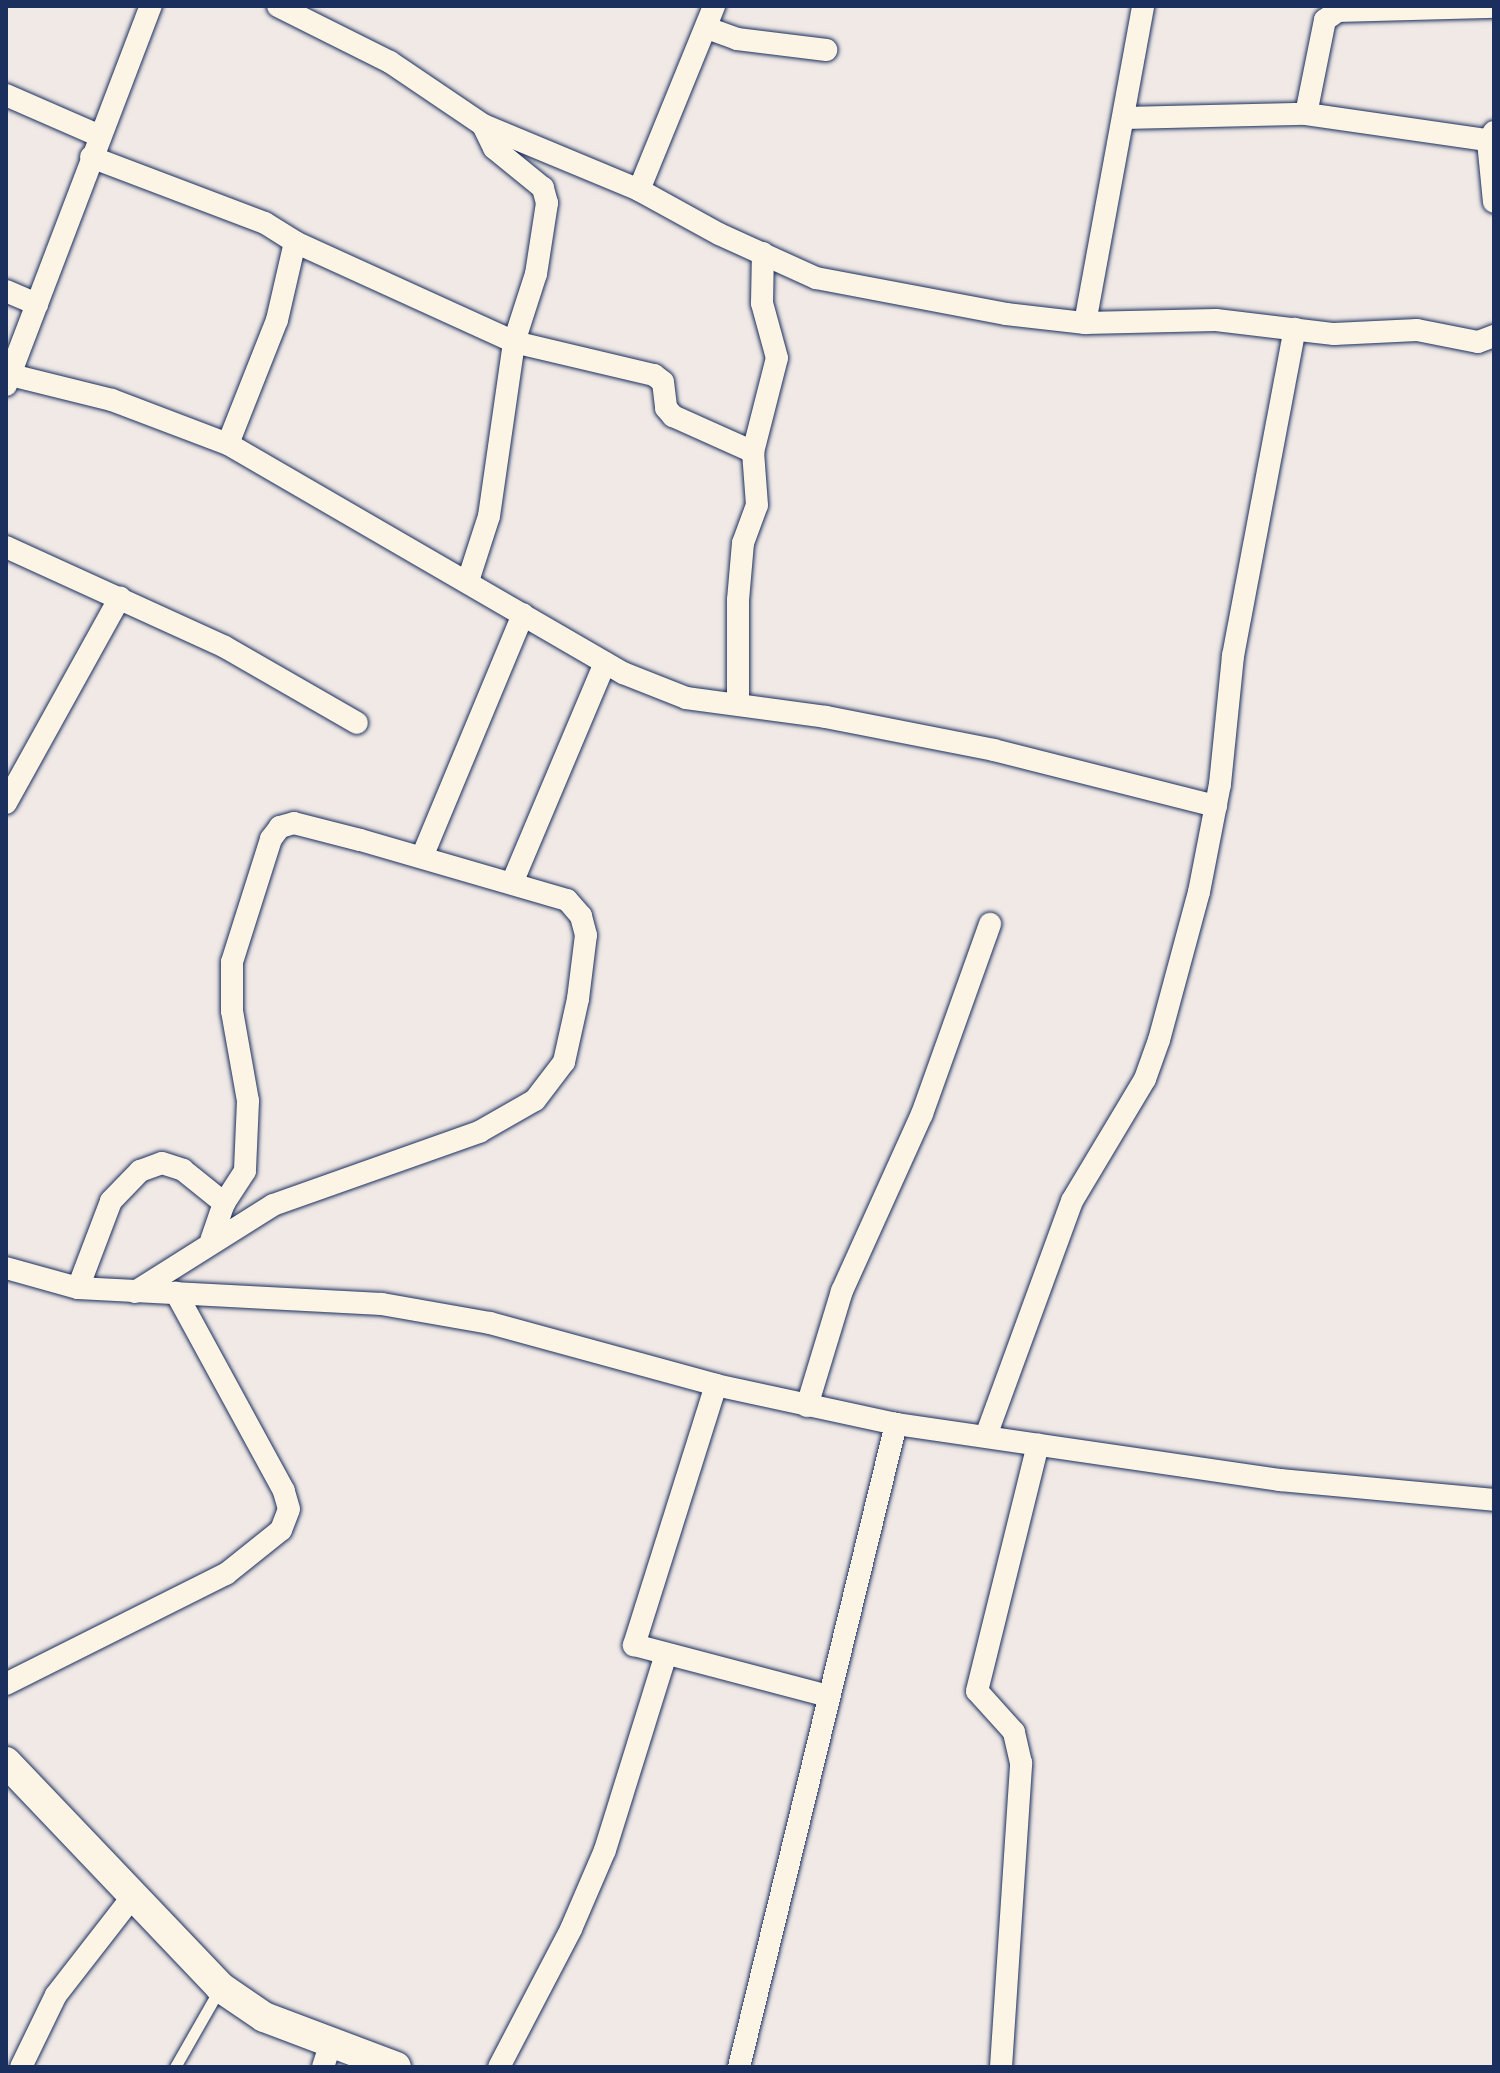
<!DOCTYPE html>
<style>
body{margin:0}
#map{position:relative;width:1500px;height:2073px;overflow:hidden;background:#f0e9e6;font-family:"Gochi Hand",sans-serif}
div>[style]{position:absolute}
.roads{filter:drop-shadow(0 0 2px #1b2f5e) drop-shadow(0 0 2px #1b2f5e)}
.lane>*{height:11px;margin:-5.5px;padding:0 5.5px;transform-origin:5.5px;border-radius:5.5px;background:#fcf5e5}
.street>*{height:22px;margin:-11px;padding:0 11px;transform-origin:11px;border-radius:11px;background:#fcf5e5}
.secondary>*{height:30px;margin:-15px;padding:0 15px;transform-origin:15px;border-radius:15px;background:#fcf5e5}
span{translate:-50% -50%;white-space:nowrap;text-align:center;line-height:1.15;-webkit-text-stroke:6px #fcf5e5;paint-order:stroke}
.frame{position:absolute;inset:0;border:8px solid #1b2f5e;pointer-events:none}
</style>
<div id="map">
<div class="roads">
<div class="lane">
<i style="left:175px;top:2067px;width:91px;rotate:-60.3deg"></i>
</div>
<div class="street">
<i style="left:278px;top:6px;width:125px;rotate:26.6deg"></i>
<i style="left:390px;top:62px;width:112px;rotate:34.1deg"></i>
<i style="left:483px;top:125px;width:169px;rotate:22.6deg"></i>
<i style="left:639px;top:190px;width:91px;rotate:28.8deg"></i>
<i style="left:719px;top:234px;width:107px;rotate:24.4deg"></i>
<i style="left:816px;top:278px;width:193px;rotate:10.7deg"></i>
<i style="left:1006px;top:314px;width:80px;rotate:6.5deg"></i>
<i style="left:1085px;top:323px;width:131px;rotate:-1.3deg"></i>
<i style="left:1216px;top:320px;width:119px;rotate:6.8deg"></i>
<i style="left:1334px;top:334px;width:83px;rotate:-2.8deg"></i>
<i style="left:1417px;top:330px;width:62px;rotate:11.1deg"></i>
<i style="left:1478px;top:342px;width:17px;rotate:-21deg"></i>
<i style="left:707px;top:28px;width:32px;rotate:20deg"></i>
<i style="left:737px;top:39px;width:90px;rotate:7deg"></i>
<i style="left:6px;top:95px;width:103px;rotate:23.6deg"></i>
<i style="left:1306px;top:114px;width:96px;rotate:-78.6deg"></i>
<i style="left:1325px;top:20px;width:16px;rotate:-35deg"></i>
<i style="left:1338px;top:11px;width:156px;rotate:-1.5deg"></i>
<i style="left:1124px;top:118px;width:182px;rotate:-1.3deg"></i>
<i style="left:1306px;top:114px;width:190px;rotate:8.2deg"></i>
<i style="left:1494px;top:132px;width:11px;rotate:124deg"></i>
<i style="left:1488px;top:141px;width:61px;rotate:84.4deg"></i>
<i style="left:91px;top:157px;width:186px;rotate:20.8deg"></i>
<i style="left:265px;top:223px;width:36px;rotate:32deg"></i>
<i style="left:295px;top:242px;width:80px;rotate:103deg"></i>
<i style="left:277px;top:320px;width:133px;rotate:111.6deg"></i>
<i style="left:639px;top:190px;width:199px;rotate:-67.8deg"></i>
<i style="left:295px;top:242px;width:241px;rotate:24.5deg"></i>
<i style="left:514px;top:342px;width:144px;rotate:13.3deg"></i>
<i style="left:654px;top:375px;width:11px;rotate:38deg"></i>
<i style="left:663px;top:382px;width:26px;rotate:83deg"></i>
<i style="left:666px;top:408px;width:11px;rotate:49deg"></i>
<i style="left:673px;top:416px;width:88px;rotate:24.2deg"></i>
<i style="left:6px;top:291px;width:34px;rotate:23deg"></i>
<i style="left:1085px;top:323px;width:322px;rotate:-79.6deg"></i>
<i style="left:11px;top:375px;width:104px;rotate:13.9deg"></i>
<i style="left:112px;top:400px;width:124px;rotate:20.8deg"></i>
<i style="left:228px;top:444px;width:457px;rotate:30.1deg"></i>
<i style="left:623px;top:673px;width:68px;rotate:21.6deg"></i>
<i style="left:686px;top:698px;width:141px;rotate:7.7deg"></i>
<i style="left:826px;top:717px;width:171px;rotate:11.1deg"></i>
<i style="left:994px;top:750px;width:229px;rotate:14.2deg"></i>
<i style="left:6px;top:385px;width:406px;rotate:-69.1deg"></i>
<i style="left:6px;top:547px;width:241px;rotate:24.5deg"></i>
<i style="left:225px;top:647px;width:152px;rotate:29.9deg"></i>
<i style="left:468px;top:581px;width:68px;rotate:-72.1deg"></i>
<i style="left:489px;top:516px;width:176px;rotate:-81.8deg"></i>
<i style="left:514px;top:342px;width:71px;rotate:-72.1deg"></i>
<i style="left:536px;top:274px;width:72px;rotate:-81.2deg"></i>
<i style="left:547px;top:203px;width:16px;rotate:-105deg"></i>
<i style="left:543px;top:188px;width:63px;rotate:-140.8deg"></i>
<i style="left:494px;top:148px;width:25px;rotate:-116deg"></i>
<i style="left:738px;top:702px;width:102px;rotate:-90deg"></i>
<i style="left:738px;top:600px;width:57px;rotate:-85deg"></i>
<i style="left:743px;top:543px;width:40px;rotate:-69.8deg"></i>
<i style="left:757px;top:505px;width:53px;rotate:-94.3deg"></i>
<i style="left:753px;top:452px;width:97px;rotate:-75.7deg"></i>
<i style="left:777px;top:358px;width:57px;rotate:-105.3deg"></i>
<i style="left:762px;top:303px;width:50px;rotate:-88.9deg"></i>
<i style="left:6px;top:803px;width:235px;rotate:-61deg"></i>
<i style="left:422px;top:857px;width:263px;rotate:-67.4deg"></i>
<i style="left:512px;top:883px;width:239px;rotate:-67.1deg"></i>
<i style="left:6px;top:1268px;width:75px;rotate:15.5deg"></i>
<i style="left:78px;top:1288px;width:304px;rotate:3deg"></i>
<i style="left:382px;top:1304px;width:110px;rotate:10deg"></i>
<i style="left:490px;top:1323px;width:234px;rotate:15.3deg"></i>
<i style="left:716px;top:1385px;width:184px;rotate:12.2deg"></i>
<i style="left:896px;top:1424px;width:388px;rotate:8.3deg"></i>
<i style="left:1280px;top:1480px;width:215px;rotate:5.3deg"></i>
<i style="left:78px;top:1288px;width:93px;rotate:-69.2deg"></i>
<i style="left:111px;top:1201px;width:42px;rotate:-46deg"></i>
<i style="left:140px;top:1171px;width:23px;rotate:-20deg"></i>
<i style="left:162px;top:1163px;width:22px;rotate:18deg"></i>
<i style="left:183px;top:1170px;width:53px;rotate:38.8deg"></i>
<i style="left:135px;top:1292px;width:163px;rotate:-32.2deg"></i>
<i style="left:273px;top:1205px;width:219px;rotate:-19.5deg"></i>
<i style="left:479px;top:1132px;width:64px;rotate:-29.7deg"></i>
<i style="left:535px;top:1100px;width:48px;rotate:-52.7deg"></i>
<i style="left:564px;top:1062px;width:65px;rotate:-77.5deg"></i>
<i style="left:578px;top:999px;width:64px;rotate:-82.9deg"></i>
<i style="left:586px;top:935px;width:20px;rotate:-105deg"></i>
<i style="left:581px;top:916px;width:21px;rotate:-131deg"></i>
<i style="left:567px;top:900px;width:216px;rotate:-163.8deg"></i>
<i style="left:360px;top:840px;width:68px;rotate:-165.6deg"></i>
<i style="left:294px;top:823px;width:15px;rotate:164deg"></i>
<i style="left:280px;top:827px;width:15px;rotate:127deg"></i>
<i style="left:271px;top:839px;width:129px;rotate:107.6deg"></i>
<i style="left:232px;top:962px;width:49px;rotate:90deg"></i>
<i style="left:232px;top:1011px;width:91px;rotate:79.9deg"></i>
<i style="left:248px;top:1101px;width:70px;rotate:92.5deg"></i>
<i style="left:245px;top:1171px;width:38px;rotate:123deg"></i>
<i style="left:224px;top:1203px;width:39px;rotate:109deg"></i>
<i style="left:716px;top:1385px;width:273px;rotate:107.5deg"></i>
<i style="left:634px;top:1645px;width:201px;rotate:14.7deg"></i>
<i style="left:807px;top:1406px;width:120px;rotate:-73.1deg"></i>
<i style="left:842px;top:1291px;width:194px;rotate:-65.7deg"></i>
<i style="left:922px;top:1114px;width:202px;rotate:-70.3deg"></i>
<i style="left:986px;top:1436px;width:250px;rotate:-69.9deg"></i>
<i style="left:1072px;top:1201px;width:142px;rotate:-59.1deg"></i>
<i style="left:1145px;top:1079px;width:41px;rotate:-70.3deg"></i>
<i style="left:1159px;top:1040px;width:153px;rotate:-74.9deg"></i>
<i style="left:1199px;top:892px;width:110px;rotate:-79deg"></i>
<i style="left:1220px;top:784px;width:129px;rotate:-84.2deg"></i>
<i style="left:1233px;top:656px;width:333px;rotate:-79.3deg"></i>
<i style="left:6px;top:1684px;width:246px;rotate:-26.6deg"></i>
<i style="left:226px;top:1574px;width:70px;rotate:-38.7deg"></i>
<i style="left:281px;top:1530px;width:22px;rotate:-69deg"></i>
<i style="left:289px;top:1509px;width:19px;rotate:-106deg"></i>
<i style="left:284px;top:1491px;width:226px;rotate:-118.6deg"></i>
<i style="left:21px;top:2067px;width:80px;rotate:-64.1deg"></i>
<i style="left:56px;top:1995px;width:125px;rotate:-52.1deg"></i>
<i style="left:323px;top:2067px;width:22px;rotate:-72deg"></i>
<i style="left:499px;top:2067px;width:156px;rotate:-62.4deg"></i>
<i style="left:571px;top:1929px;width:86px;rotate:-66.7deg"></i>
<i style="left:605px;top:1850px;width:202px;rotate:-72.7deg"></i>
<i style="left:739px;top:2067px;width:662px;rotate:-76.28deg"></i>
<i style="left:1001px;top:2067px;width:305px;rotate:-86.2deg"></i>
<i style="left:1021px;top:1763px;width:32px;rotate:-103deg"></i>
<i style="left:1014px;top:1732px;width:55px;rotate:-132.1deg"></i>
<i style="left:977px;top:1691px;width:254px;rotate:-76.1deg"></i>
</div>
<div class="secondary">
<i style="left:6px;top:1762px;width:311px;rotate:46.4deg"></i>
<i style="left:220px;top:1987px;width:53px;rotate:34.3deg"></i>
<i style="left:264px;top:2017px;width:141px;rotate:20.7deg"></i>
</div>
</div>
<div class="frame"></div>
</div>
